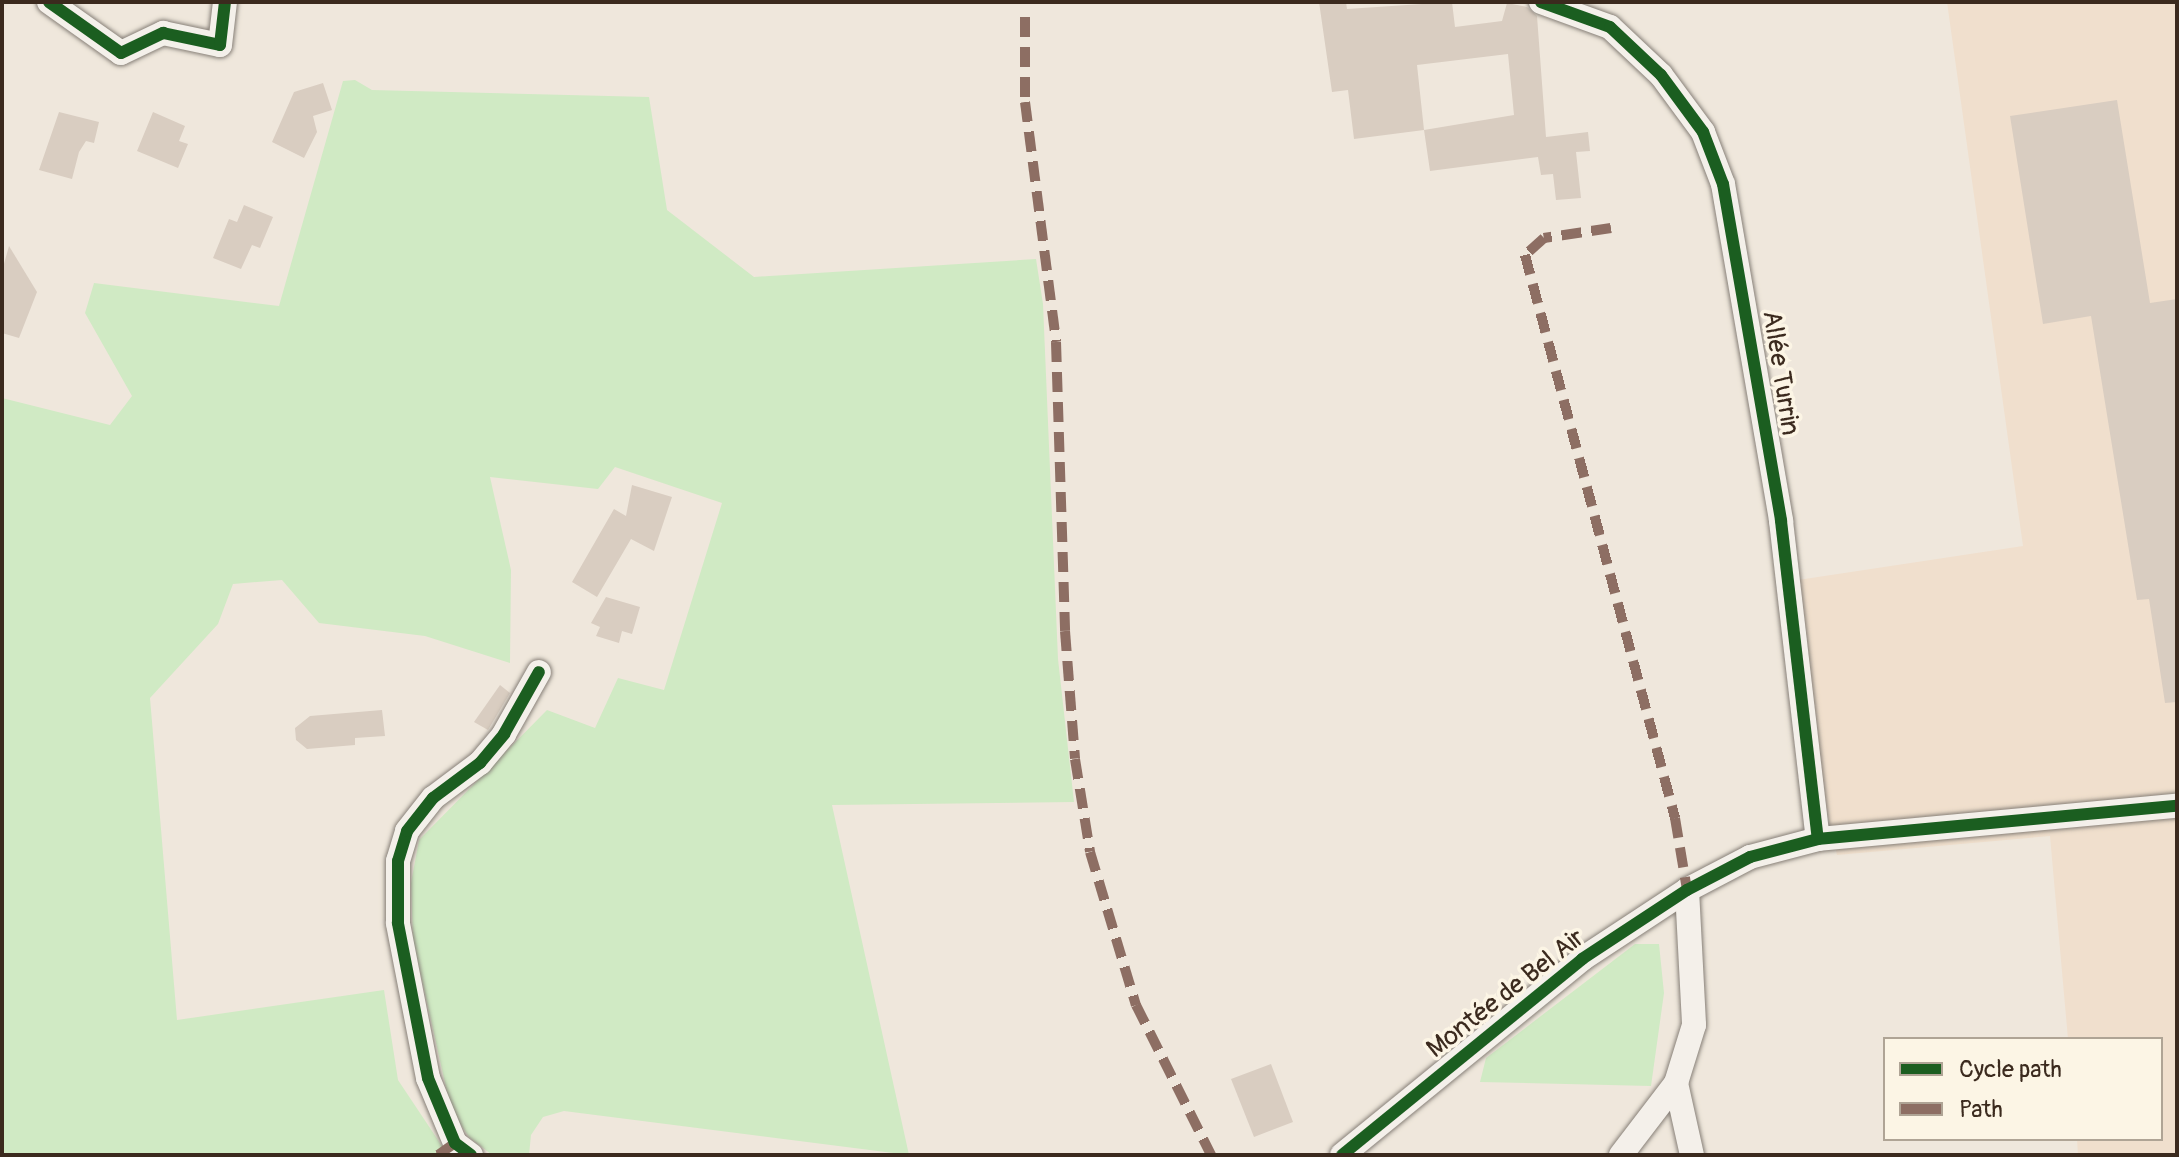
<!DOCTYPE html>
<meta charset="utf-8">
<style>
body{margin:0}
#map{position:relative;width:2179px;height:1157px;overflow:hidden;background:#efe7dc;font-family:Pangolin,sans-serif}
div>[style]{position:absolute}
.built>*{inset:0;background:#f0dfcd}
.green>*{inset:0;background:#d0eac4}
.building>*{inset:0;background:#d9cdc1}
.roads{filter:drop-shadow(0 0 2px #878078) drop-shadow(0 0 2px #878078)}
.minor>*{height:24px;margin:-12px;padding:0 12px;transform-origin:12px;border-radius:12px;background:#f4f0ea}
.quiet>*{height:10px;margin-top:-5px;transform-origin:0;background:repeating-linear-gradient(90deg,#8d6e63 0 20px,transparent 0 30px)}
.cycleway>*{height:12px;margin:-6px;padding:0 6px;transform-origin:6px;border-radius:6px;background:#1b5e20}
span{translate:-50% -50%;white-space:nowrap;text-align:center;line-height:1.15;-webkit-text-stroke:7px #fcf5e5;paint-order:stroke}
.street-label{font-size:26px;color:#3b2a1e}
.frame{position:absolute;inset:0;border:4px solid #3b2a1e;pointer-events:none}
.legend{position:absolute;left:1883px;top:1037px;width:280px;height:104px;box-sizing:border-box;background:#fcf5e5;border:2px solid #afa495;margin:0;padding:10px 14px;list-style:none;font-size:24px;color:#3b2a1e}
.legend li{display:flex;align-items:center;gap:16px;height:40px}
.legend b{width:40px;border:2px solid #afa495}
</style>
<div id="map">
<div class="built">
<i style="clip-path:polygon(1947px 2px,2177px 2px,2177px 1155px,2078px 1155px,2077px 1139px,2161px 1139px,2161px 1039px,2068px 1039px,2050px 836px,1837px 855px,1825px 802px,1798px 580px,2023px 546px)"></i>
</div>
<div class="green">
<i style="clip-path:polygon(355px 80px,372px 90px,649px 97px,667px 210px,754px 277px,1036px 259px,1043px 304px,1058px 659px,1074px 802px,832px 805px,909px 1155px,564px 1111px,543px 1117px,531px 1135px,529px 1155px,492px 1155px,469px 1137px,451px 1110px,413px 940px,411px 883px,419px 840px,547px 710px,595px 728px,618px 678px,664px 690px,722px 503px,615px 467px,598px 489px,490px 477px,511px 570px,510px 663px,425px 636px,319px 623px,282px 580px,233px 584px,218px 624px,150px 698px,177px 1020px,384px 990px,398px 1080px,448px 1155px,2px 1155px,2px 398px,110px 425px,132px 396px,85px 313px,94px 283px,279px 306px,343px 81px)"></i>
<i style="clip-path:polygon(1635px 944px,1659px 944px,1664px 993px,1651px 1086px,1480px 1082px,1486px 1058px)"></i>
</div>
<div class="building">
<i style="clip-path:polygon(evenodd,1319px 2px,1346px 2px,1347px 9px,1452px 2px,1455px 27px,1502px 21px,1507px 3px,1527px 7px,1537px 16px,1546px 137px,1588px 132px,1590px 151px,1576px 152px,1581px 198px,1556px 200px,1553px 174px,1541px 175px,1538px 157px,1430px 171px,1424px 130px,1354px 139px,1348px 90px,1332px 92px,1319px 2px,1508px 54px,1514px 115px,1424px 130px,1417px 65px,1508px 54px)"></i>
<i style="clip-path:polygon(323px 83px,332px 110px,313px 116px,317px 132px,304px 158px,272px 142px,294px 92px)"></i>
<i style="clip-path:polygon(2117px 100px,2150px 303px,2177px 299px,2177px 702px,2165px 703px,2149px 599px,2137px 600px,2091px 316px,2043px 324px,2010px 116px)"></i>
<i style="clip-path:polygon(59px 112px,99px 122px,94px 143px,86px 141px,79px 152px,72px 179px,39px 170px)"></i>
<i style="clip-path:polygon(153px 112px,185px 126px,179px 141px,188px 144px,178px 168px,137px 151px)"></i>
<i style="clip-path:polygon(244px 205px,273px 217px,260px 248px,252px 245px,241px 269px,213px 258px,229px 219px,237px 222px)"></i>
<i style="clip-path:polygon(9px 246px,37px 292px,19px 338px,2px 333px,2px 271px)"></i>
<i style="clip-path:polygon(632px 485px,672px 497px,654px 551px,631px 539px,597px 597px,572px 582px,614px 509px,626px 516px)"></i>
<i style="clip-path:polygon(606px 597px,640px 607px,632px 634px,622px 631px,619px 643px,596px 636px,600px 627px,591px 623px)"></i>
<i style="clip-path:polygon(500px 685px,510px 693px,488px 730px,474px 722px)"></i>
<i style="clip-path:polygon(382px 710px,385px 736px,355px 738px,355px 745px,307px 749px,296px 740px,295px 728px,310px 716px)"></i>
<i style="clip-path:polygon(1271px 1064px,1293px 1122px,1254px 1137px,1231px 1079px)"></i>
</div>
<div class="roads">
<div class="minor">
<i style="left:49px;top:2px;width:88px;rotate:35.3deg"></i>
<i style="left:121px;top:53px;width:47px;rotate:-25.5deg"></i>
<i style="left:163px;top:33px;width:58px;rotate:11.9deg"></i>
<i style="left:220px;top:45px;width:43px;rotate:-83.4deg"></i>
<i style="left:1541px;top:2px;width:73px;rotate:19.9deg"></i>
<i style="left:1610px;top:27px;width:70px;rotate:43.3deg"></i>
<i style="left:1661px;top:75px;width:71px;rotate:53.6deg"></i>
<i style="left:1703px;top:132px;width:56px;rotate:69deg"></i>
<i style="left:1723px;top:184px;width:342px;rotate:80.2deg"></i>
<i style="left:1781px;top:521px;width:320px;rotate:83.4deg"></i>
<i style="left:1687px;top:890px;width:135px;rotate:87deg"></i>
<i style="left:1694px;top:1025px;width:61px;rotate:107.2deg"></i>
<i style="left:1676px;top:1083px;width:74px;rotate:77.5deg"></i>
<i style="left:471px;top:1155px;width:20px;rotate:-143deg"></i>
<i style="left:455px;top:1143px;width:70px;rotate:-112.6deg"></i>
<i style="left:428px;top:1078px;width:158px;rotate:-101deg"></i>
<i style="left:398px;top:923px;width:62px;rotate:-90deg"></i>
<i style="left:398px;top:861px;width:31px;rotate:-73deg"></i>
<i style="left:407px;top:831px;width:42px;rotate:-51.8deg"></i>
<i style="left:433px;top:798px;width:59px;rotate:-36.7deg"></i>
<i style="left:480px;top:763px;width:38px;rotate:-50deg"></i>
<i style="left:504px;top:734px;width:71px;rotate:-60.6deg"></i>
<i style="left:1342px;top:1155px;width:310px;rotate:-39.2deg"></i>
<i style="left:1582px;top:959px;width:126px;rotate:-33.3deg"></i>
<i style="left:1687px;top:890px;width:71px;rotate:-27.6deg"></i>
<i style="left:1750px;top:857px;width:70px;rotate:-14.8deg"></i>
<i style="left:1818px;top:839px;width:361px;rotate:-5.3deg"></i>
<i style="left:1621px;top:1155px;width:91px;rotate:-52.6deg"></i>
</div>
</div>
<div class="quiet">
<i style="left:1025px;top:17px;width:85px;rotate:90deg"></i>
<i style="left:1025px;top:102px;width:242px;rotate:82.6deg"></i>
<i style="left:1056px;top:342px;width:289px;rotate:88.2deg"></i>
<i style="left:1065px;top:631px;width:128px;rotate:85.5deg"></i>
<i style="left:1075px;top:759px;width:94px;rotate:80.8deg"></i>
<i style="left:1090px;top:852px;width:160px;rotate:73.3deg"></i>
<i style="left:1136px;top:1005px;width:168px;rotate:63.4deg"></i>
<i style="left:1611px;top:228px;width:68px;rotate:171.5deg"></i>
<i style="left:1544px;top:238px;width:25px;rotate:138deg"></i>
<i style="left:1525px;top:255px;width:583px;rotate:75.08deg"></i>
<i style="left:1675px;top:818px;width:73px;rotate:80.5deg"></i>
<i style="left:438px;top:1155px;width:21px;rotate:-35deg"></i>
</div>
<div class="cycleway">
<i style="left:49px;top:2px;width:88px;rotate:35.3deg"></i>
<i style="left:121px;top:53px;width:47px;rotate:-25.5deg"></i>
<i style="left:163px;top:33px;width:58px;rotate:11.9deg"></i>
<i style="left:220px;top:45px;width:43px;rotate:-83.4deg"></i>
<i style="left:1541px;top:2px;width:73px;rotate:19.9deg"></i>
<i style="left:1610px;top:27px;width:70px;rotate:43.3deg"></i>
<i style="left:1661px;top:75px;width:71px;rotate:53.6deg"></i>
<i style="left:1703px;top:132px;width:56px;rotate:69deg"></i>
<i style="left:1723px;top:184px;width:342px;rotate:80.2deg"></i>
<i style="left:1781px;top:521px;width:320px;rotate:83.4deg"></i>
<i style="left:471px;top:1155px;width:20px;rotate:-143deg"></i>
<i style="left:455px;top:1143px;width:70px;rotate:-112.6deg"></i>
<i style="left:428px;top:1078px;width:158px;rotate:-101deg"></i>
<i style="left:398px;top:923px;width:62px;rotate:-90deg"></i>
<i style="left:398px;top:861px;width:31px;rotate:-73deg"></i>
<i style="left:407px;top:831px;width:42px;rotate:-51.8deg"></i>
<i style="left:433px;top:798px;width:59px;rotate:-36.7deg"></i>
<i style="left:480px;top:763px;width:38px;rotate:-50deg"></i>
<i style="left:504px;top:734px;width:71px;rotate:-60.6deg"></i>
<i style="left:1342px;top:1155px;width:310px;rotate:-39.2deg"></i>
<i style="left:1582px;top:959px;width:126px;rotate:-33.3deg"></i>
<i style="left:1687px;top:890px;width:71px;rotate:-27.6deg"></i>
<i style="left:1750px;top:857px;width:70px;rotate:-14.8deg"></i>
<i style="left:1818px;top:839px;width:361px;rotate:-5.3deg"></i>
</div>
<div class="street-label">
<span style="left:1780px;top:373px;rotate:81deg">Allée Turrin</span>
<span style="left:1506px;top:994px;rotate:-38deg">Montée de Bel Air</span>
</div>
<div class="frame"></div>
<ul class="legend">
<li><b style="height:10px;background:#1b5e20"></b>Cycle path</li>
<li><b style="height:10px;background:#8d6e63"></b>Path</li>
</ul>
</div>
